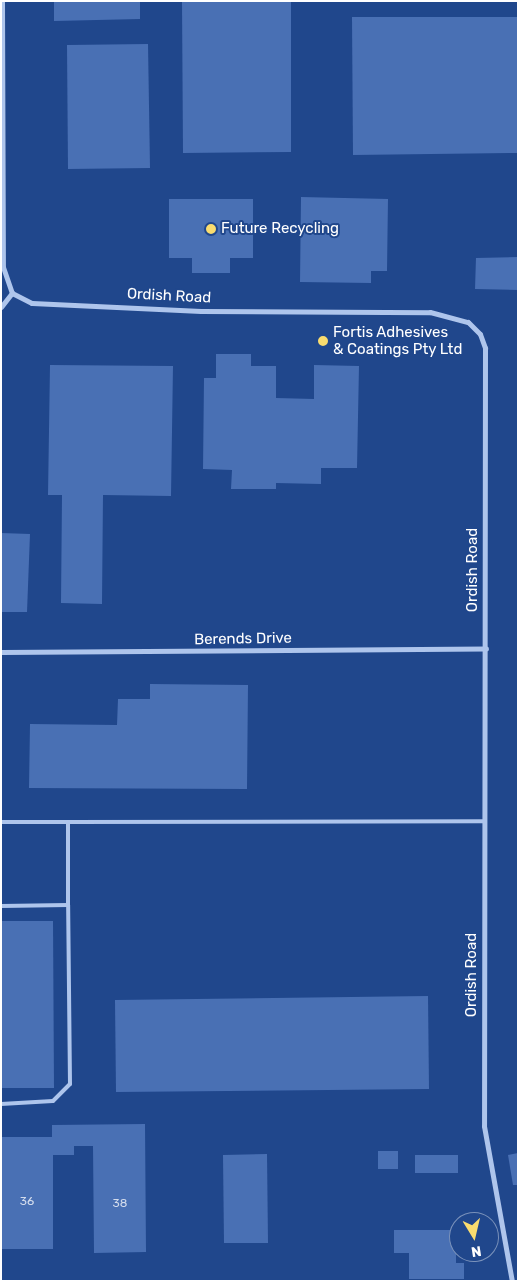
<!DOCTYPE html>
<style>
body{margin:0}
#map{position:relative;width:519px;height:1282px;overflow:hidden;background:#20478c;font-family:Rubik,sans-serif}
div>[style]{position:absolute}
.building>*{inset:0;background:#4970b4}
.service>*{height:4px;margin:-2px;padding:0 2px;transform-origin:2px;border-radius:2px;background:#aec5ec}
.minor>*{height:5px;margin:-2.5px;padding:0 2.5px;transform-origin:2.5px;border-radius:2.5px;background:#aec5ec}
.dots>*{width:14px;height:14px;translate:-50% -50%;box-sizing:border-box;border:2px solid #20478c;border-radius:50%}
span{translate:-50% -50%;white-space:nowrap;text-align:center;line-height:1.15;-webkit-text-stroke:4px #20478c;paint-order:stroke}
.number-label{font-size:12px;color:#d2dbec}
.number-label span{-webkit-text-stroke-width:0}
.poi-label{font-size:15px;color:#fff}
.left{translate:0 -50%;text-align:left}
.street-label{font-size:15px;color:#fff}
.frame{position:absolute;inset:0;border:2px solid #fff;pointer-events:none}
.north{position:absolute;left:449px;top:1212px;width:50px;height:50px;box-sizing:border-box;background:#20478c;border:1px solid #7991ba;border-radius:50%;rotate:171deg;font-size:14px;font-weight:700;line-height:20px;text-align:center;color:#fff}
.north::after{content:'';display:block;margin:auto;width:18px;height:22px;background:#f9dc6f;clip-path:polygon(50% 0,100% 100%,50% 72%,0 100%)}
</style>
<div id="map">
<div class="building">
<i style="clip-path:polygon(54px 1px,140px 1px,140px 19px,54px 21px)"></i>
<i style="clip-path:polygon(182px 1px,291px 1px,291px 152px,183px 153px)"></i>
<i style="clip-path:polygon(352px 17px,518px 17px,518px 153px,353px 155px)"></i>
<i style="clip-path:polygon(148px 44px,150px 168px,68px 169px,67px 45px)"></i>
<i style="clip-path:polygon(301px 197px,388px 199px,387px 271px,371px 271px,371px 283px,300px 282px)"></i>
<i style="clip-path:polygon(169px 199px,253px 199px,253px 258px,230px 258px,230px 273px,192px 273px,192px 258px,169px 258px)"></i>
<i style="clip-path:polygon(518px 257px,518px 290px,475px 289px,476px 258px)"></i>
<i style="clip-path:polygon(216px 354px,251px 354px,251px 366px,276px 366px,276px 398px,314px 399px,314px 365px,359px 366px,357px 468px,321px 468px,321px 484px,276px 483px,276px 489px,231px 489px,232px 470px,203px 469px,204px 378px,216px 378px)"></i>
<i style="clip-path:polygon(50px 365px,173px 366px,171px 496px,103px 495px,102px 604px,61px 603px,62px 495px,48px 495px)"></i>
<i style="clip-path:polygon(1px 533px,30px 534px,27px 612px,1px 612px)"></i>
<i style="clip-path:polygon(150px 684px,248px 685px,247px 789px,29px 788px,30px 724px,117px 725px,118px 699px,150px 699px)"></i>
<i style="clip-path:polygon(1px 921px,53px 921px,54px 1088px,1px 1088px)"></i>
<i style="clip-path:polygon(428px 996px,429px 1089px,116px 1092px,115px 1000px)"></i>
<i style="clip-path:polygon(145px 1124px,146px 1252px,94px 1253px,93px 1146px,74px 1146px,74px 1155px,53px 1155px,53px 1249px,1px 1249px,1px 1137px,52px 1137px,52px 1125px)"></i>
<i style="clip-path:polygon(378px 1151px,398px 1151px,398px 1169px,378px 1169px)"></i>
<i style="clip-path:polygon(518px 1153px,518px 1185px,513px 1185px,508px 1155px)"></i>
<i style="clip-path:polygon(267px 1154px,268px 1243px,224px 1243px,223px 1155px)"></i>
<i style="clip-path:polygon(415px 1155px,458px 1155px,458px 1173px,415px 1173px)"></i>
<i style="clip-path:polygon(394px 1230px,456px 1230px,456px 1263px,464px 1263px,464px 1279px,409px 1279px,409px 1253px,394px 1253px)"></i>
</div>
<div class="service">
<i style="left:1px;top:822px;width:67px"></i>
<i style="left:1px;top:906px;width:67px;rotate:-0.9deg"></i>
<i style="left:68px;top:905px;width:83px;rotate:-90deg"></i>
<i style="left:68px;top:822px;width:417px;rotate:-0.1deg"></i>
<i style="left:1px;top:1104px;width:52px;rotate:-3.3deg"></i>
<i style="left:53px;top:1101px;width:24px;rotate:-45deg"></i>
<i style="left:70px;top:1084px;width:179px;rotate:-90.6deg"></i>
</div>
<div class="minor">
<i style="left:2px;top:1px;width:266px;rotate:89.8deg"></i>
<i style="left:3px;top:267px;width:28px;rotate:71deg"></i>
<i style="left:12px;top:293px;width:22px;rotate:27deg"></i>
<i style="left:32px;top:303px;width:169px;rotate:2.7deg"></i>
<i style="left:201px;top:311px;width:229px;rotate:0.3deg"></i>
<i style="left:430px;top:312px;width:39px;rotate:15deg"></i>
<i style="left:468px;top:322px;width:17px;rotate:45deg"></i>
<i style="left:480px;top:334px;width:15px;rotate:70deg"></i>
<i style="left:485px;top:348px;width:778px;rotate:90.07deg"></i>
<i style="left:484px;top:1126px;width:158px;rotate:79.8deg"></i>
<i style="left:1px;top:307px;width:18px;rotate:-52deg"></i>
<i style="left:1px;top:652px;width:485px;rotate:-0.4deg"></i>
</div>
<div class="dots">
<i style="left:211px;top:229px;background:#f9dc6f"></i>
<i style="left:323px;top:341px;background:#f9dc6f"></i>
</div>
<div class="number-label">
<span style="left:27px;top:1202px">36</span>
<span style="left:120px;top:1204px">38</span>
</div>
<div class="poi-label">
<span class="left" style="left:221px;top:229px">Future Recycling</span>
<span class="left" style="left:333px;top:341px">Fortis Adhesives<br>&amp; Coatings Pty Ltd</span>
</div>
<div class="street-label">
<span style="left:169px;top:296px;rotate:3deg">Ordish Road</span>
<span style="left:473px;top:570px;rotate:-90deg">Ordish Road</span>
<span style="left:243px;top:639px;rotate:-1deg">Berends Drive</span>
<span style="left:472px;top:975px;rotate:-90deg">Ordish Road</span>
</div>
<div class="frame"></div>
<div class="north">N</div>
</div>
